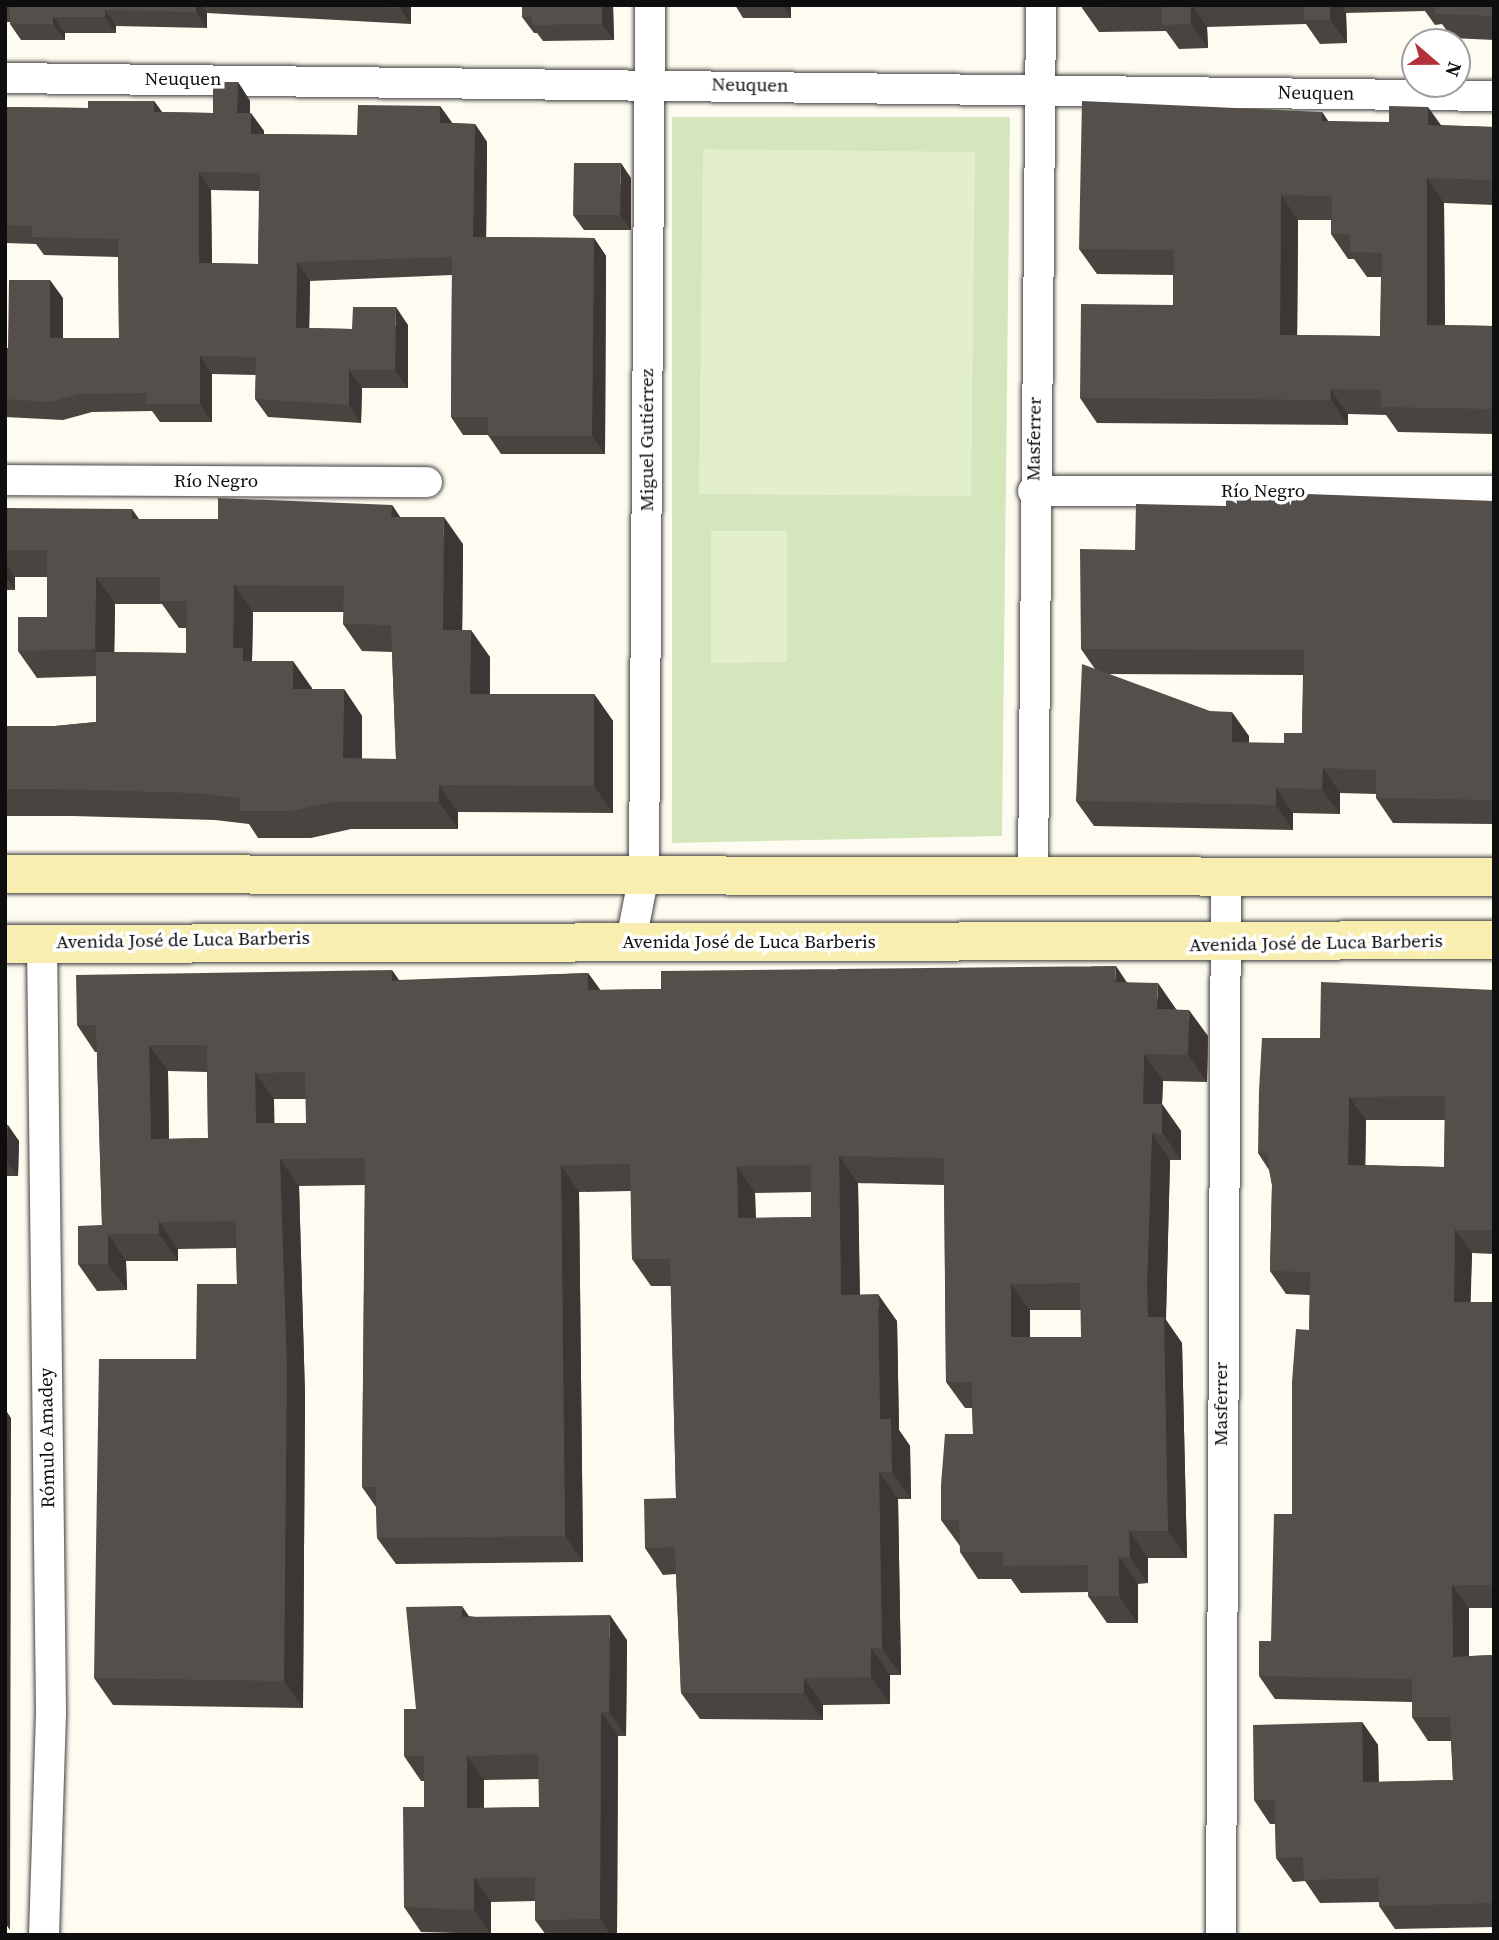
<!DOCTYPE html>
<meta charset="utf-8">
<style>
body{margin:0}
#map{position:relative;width:1499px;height:1940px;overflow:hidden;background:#fefbf0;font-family:"Source Serif 4",serif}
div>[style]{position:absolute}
.green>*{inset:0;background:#d3e6bc}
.pitch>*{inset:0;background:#e3eecd}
.roads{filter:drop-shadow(0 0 2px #414141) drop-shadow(0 0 2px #414141)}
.minor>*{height:30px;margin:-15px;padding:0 15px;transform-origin:15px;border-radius:15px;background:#fff}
.secondary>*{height:38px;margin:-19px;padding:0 19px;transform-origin:19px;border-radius:19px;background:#f8eeb0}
.wall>*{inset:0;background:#494440}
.shaded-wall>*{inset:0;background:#3c3734}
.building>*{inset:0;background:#554f4b}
span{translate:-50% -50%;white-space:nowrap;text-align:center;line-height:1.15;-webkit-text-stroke:7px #fff;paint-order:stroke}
.street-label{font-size:19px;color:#0e0e0e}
.frame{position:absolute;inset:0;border:7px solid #0e0e0e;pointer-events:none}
.north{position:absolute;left:1401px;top:28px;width:70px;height:70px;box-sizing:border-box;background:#fff;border:2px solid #9f9f9f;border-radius:50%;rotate:110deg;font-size:19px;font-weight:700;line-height:28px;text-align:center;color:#0e0e0e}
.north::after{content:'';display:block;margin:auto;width:24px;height:32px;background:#b2313a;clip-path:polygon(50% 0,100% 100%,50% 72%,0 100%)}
</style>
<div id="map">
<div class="green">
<i style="clip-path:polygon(672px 117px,1010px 117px,1002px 836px,672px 843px)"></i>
</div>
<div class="pitch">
<i style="clip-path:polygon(703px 149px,975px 152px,971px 496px,699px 494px)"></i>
<i style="clip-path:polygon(711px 531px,787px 531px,787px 662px,711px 663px)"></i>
</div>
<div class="roads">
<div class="minor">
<i style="left:5px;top:78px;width:1489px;rotate:0.69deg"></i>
<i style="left:5px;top:480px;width:422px;rotate:0.3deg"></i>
<i style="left:1033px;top:491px;width:461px"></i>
<i style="left:1033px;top:873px;width:868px;rotate:-89.47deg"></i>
<i style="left:631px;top:941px;width:67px;rotate:-78.9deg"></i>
<i style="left:644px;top:875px;width:870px;rotate:-89.6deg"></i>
<i style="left:42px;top:942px;width:771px;rotate:89.33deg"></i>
<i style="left:51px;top:1713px;width:222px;rotate:91.8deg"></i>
<i style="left:1221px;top:1935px;width:1061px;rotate:-89.73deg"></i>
</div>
<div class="secondary">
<i style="left:5px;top:874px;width:1489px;rotate:0.12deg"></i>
<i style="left:5px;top:944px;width:1489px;rotate:-0.15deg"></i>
</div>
</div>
<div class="wall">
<i style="clip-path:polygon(5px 5px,458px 5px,458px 7px,411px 6px,411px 24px,207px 13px,207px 28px,116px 26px,116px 33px,65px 33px,65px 40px,21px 40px,10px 24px,10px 22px,5px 22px)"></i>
<i style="clip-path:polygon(613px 5px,614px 40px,543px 41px,537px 33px,534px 33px,522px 17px)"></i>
<i style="clip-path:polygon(735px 5px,791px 5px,791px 18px,743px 18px)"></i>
<i style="clip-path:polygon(855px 5px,947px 5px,947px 6px,856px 7px)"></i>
<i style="clip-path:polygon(1082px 5px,1494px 5px,1494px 40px,1452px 38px,1442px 24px,1435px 25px,1425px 11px,1346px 13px,1347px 43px,1320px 44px,1306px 24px,1207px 27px,1208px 48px,1179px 49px,1166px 31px,1099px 32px,1082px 8px)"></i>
<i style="clip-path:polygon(evenodd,238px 82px,250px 101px,250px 113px,264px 131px,264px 134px,357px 135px,440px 106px,452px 123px,475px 124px,487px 142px,486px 237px,594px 238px,606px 256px,605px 454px,501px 454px,488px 435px,463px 435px,451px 417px,452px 275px,310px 281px,309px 328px,352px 329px,408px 325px,408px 388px,362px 388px,361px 423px,268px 417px,255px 399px,256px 375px,212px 374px,212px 422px,160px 422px,152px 411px,92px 412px,63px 420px,5px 417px,5px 348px,8px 348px,63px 298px,63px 338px,119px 338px,118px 257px,44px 255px,36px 244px,5px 243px,5px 107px,88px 108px,154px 101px,162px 112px,213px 113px,238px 82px,211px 190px,259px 191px,258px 264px,212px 263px,211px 190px)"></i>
<i style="clip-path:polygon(evenodd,1322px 112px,1328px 121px,1494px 127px,1494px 205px,1444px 203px,1445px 325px,1494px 326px,1494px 434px,1398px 432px,1386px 415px,1348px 414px,1348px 425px,1097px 423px,1080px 398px,1173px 305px,1173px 275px,1097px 274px,1079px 249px,1322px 112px,1298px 220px,1331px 220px,1331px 234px,1348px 259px,1354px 259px,1367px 277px,1381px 277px,1380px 336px,1297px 335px,1298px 220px)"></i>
<i style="clip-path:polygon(631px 178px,631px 230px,584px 230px,573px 215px)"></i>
<i style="clip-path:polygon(evenodd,1494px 501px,1494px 824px,1393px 823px,1376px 798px,1376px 794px,1340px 793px,1340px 814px,1293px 813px,1293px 830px,1094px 826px,1076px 801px,1095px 669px,1081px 649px,1135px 550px,1226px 506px,1494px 501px,1109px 674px,1303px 675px,1302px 733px,1284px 743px,1249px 743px,1249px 736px,1109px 674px)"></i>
<i style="clip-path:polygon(evenodd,392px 505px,400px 517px,463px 544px,462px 630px,490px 657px,490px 694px,594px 694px,613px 721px,613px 813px,458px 812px,458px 829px,351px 829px,311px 838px,258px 838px,249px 824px,215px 820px,73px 816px,5px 816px,5px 726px,55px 726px,96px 722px,96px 676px,37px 678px,18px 651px,47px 617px,47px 577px,15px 577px,15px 590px,5px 590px,5px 508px,139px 519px,218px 519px,392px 505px,115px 604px,162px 604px,179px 628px,186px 628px,186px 653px,114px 652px,115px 604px,392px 505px,253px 612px,344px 612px,343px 624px,362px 651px,392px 652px,396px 759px,362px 759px,362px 716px,344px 689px,312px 689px,312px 688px,252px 661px,253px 612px)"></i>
<i style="clip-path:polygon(evenodd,588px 973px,600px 990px,1127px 982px,1176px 1009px,1208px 1036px,1207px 1082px,1163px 1081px,1162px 1104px,1181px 1131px,1181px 1160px,1170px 1160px,1166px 1311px,1166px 1320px,1182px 1343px,1187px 1558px,1148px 1558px,1148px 1583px,1138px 1584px,1138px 1623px,1107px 1623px,1088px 1596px,1088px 1592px,1021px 1593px,1011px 1579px,978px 1579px,960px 1552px,960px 1546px,941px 1520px,973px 1434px,972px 1408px,965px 1408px,946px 1382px,944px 1185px,858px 1183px,860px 1295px,897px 1321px,899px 1430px,910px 1446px,911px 1499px,898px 1499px,901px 1675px,890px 1675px,890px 1704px,823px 1705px,823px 1720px,700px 1719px,681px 1693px,676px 1574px,663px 1575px,645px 1548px,676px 1498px,671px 1286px,651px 1286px,632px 1259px,631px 1191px,579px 1192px,583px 1562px,396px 1564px,377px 1538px,376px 1507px,362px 1487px,365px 1185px,299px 1186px,305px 1395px,303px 1708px,113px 1705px,94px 1678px,196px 1359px,237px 1284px,236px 1248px,178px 1249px,178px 1261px,126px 1261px,127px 1290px,97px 1291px,78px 1264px,102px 1225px,97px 1052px,95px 1052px,77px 1025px,399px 980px,588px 973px,168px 1071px,207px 1072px,208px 1138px,169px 1139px,168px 1071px,588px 973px,274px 1099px,306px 1099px,306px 1123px,274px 1123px,274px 1099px,588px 973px,811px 1192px,811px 1217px,756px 1218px,755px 1193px,811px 1192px,588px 973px,1030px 1310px,1081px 1310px,1081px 1337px,1030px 1337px,1030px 1310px)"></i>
<i style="clip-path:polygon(evenodd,1494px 990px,1494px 1254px,1472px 1253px,1470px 1302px,1494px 1302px,1494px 1608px,1469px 1608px,1469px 1656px,1494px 1655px,1494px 1927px,1395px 1929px,1379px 1906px,1379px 1902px,1320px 1903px,1305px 1881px,1293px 1882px,1276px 1858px,1275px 1824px,1270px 1824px,1254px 1800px,1362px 1722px,1378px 1745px,1379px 1782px,1453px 1780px,1451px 1741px,1428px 1741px,1412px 1717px,1412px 1702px,1275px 1699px,1259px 1676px,1271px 1641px,1292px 1514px,1309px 1330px,1310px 1295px,1286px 1294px,1270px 1271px,1272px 1185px,1269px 1170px,1258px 1153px,1320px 1038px,1494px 990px,1366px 1120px,1445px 1120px,1444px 1167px,1365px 1165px,1366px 1120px)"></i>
<i style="clip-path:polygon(5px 1125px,19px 1141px,18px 1176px,5px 1176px)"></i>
<i style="clip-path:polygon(evenodd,469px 1616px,627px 1640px,626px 1736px,618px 1736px,617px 1935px,546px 1935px,535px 1920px,535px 1901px,491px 1902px,491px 1934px,421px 1932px,404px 1907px,424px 1807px,424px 1781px,421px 1781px,404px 1756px,416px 1709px,469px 1616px,539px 1779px,539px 1807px,484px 1808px,484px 1780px,539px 1779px)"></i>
</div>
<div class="shaded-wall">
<i style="clip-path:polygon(196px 5px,201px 5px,207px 13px,207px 28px,196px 12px)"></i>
<i style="clip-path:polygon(400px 5px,411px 5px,411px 24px,400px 8px)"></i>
<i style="clip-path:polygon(602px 5px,613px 5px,614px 40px,602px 24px)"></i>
<i style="clip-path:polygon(782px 5px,791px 5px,791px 18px)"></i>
<i style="clip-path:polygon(1191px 5px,1192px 5px,1207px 27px,1208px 48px,1191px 24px)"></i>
<i style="clip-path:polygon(1330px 5px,1341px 5px,1346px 13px,1347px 43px,1330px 20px)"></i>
<i style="clip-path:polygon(105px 10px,116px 26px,116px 33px,105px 17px)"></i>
<i style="clip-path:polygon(53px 17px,65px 33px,65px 40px,53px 24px)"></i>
<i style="clip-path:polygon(238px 82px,250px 101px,250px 131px,237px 113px)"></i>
<i style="clip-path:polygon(154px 101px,167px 119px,154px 112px)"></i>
<i style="clip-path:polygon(440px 106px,453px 124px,440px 123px)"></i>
<i style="clip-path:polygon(1428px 107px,1446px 132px,1428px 125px)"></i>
<i style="clip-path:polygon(1322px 112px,1339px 137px,1322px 121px)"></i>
<i style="clip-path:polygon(251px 113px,264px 131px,263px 152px,251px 134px)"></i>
<i style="clip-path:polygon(475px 124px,487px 142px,486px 255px,473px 237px)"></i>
<i style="clip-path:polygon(621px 163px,631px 178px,631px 230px,620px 215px)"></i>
<i style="clip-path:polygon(199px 172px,211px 190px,212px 281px,199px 263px)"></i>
<i style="clip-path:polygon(1427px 178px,1444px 203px,1445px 350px,1427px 325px)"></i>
<i style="clip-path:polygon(1281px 195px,1298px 220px,1297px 360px,1280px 335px)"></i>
<i style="clip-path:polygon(594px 238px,606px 256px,605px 454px,592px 436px)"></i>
<i style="clip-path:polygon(297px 262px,310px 281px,309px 346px,296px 328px)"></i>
<i style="clip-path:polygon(50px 280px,63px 298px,63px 357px,50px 338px)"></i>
<i style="clip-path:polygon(396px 307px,408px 325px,408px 388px,395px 370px)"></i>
<i style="clip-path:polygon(200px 356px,212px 374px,212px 422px,200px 404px)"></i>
<i style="clip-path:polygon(349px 370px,362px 388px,361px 423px,349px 405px)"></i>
<i style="clip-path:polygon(1330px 389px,1348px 414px,1348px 425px,1331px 400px)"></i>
<i style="clip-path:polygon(392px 505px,410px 532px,391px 517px)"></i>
<i style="clip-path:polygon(132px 509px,151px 536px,132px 519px)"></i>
<i style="clip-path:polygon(444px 517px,463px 544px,462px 657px,443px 630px)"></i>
<i style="clip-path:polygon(5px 562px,15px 577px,15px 590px,5px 576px)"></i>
<i style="clip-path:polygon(96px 577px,115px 604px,114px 676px,95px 649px)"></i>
<i style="clip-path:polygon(234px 585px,253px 612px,252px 661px,262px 688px,233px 648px)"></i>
<i style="clip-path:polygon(471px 630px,490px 657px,489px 720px,470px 694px)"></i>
<i style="clip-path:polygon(293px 661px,312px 688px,311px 716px,293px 689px)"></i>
<i style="clip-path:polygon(344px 689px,362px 716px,362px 785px,343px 758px)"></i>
<i style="clip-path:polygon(594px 694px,613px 721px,613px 813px,594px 786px)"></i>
<i style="clip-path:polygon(1232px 712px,1249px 736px,1249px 767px,1232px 742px)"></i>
<i style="clip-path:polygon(1323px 768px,1340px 793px,1340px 814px,1322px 789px)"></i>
<i style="clip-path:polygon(439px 785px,458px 812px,458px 829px,439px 802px)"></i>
<i style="clip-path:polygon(1276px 788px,1293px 813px,1293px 830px,1276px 805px)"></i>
<i style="clip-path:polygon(1116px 966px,1134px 993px,1115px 982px)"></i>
<i style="clip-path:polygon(392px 970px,411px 997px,392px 981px)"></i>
<i style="clip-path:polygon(588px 973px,607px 999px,588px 990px)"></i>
<i style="clip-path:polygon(1158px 983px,1176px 1009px,1157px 1009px)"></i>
<i style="clip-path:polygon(1189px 1010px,1208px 1036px,1207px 1082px,1188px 1055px)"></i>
<i style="clip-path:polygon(5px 1013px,6px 1015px,5px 1043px)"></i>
<i style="clip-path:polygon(149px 1045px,168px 1071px,169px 1166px,151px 1139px)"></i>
<i style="clip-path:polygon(1144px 1054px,1163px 1081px,1162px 1104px,1181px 1131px,1181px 1160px,1143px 1104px)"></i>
<i style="clip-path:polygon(255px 1073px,274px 1099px,275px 1149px,256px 1123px)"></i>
<i style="clip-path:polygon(1349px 1097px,1366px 1120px,1365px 1188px,1348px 1165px)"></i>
<i style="clip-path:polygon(8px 1125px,19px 1141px,18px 1176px,6px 1160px)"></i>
<i style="clip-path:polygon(1152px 1133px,1170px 1160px,1166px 1320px,1182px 1343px,1187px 1558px,1168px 1531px,1148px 1317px,1147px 1285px)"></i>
<i style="clip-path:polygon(839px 1156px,858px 1183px,860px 1322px,841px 1295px)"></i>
<i style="clip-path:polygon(280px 1159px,299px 1186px,305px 1395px,303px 1708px,284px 1681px)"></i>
<i style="clip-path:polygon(561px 1165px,579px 1192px,583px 1562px,565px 1536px)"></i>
<i style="clip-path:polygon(737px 1166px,755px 1193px,756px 1245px,738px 1218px)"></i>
<i style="clip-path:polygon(159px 1222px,178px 1249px,178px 1261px,159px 1234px)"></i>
<i style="clip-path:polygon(1455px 1230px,1472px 1253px,1470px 1325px,1454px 1302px)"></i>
<i style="clip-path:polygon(108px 1234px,126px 1261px,127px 1290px,108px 1264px)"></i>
<i style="clip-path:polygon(1011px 1284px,1030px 1310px,1030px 1364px,1011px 1337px)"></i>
<i style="clip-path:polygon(878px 1294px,897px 1321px,899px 1430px,910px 1446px,911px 1499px,892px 1472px,880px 1419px)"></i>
<i style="clip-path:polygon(5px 1409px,11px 1418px,10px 1930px,5px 1923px)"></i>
<i style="clip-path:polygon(879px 1472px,898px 1499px,901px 1675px,882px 1648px)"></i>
<i style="clip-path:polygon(1129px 1531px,1148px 1558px,1148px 1583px,1130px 1557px)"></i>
<i style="clip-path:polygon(1119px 1557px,1138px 1584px,1138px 1623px,1119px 1596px)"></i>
<i style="clip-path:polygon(1452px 1585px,1469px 1608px,1469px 1680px,1453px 1657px)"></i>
<i style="clip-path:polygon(462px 1606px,479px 1631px,462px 1617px)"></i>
<i style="clip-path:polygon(610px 1615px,627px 1640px,626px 1736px,609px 1712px)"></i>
<i style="clip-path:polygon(871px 1648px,890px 1675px,890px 1704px,871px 1677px)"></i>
<i style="clip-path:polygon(804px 1678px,823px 1705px,823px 1720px,804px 1693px)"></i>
<i style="clip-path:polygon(601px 1712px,618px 1736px,617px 1935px,611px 1935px,600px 1919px)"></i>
<i style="clip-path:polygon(1362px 1722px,1378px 1745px,1379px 1806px,1363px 1782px)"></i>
<i style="clip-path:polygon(467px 1756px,484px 1780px,484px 1833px,467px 1808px)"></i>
<i style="clip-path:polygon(474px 1878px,491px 1902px,491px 1934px,474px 1910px)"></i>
</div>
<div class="building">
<i style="clip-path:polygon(10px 5px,196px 5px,196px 12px,105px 10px,105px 17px,53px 17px,53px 24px,10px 24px)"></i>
<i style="clip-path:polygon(347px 5px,400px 5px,400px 8px)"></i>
<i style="clip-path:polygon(522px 5px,602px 5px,602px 24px,532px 25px,532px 17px,522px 17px)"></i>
<i style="clip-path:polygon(1082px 5px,1191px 5px,1191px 24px,1162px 25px,1162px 6px,1082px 8px)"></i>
<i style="clip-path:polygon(1304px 5px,1330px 5px,1330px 20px,1304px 20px)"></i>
<i style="clip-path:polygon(1435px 5px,1494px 5px,1494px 16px,1435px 14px)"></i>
<i style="clip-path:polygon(evenodd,213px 82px,238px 82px,237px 113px,251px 113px,251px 134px,357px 135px,358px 105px,440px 106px,440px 123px,475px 124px,473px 237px,594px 238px,592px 436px,488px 436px,488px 417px,451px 417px,452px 257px,297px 262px,296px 328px,352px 329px,353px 307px,396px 307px,395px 370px,349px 370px,349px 405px,255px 399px,256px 357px,200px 356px,200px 404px,147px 404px,147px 393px,79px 394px,50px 402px,5px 399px,5px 348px,8px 348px,9px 280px,50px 280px,50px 338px,119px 338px,118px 239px,32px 237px,32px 226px,5px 225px,5px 107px,88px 108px,88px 101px,154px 101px,154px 112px,213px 113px,213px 82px,199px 172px,260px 173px,258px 264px,199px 263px,199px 172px)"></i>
<i style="clip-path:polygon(evenodd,1082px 101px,1322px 112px,1322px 121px,1389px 122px,1389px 106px,1428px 107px,1428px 125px,1494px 127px,1494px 192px,1491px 192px,1491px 180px,1427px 178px,1427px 325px,1494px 326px,1494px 409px,1381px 407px,1381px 390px,1330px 389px,1331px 400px,1080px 398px,1081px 304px,1173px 305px,1174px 250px,1079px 249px,1082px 101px,1281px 195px,1332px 196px,1331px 234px,1350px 234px,1350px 252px,1382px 253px,1380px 336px,1280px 335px,1281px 195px)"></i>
<i style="clip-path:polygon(574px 163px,621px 163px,620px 215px,573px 215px)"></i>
<i style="clip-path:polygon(1281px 493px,1494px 501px,1494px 800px,1376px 798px,1376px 770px,1323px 768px,1322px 789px,1276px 788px,1276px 805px,1076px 801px,1082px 664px,1210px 711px,1232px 712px,1232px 742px,1284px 743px,1284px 733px,1302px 733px,1304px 650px,1081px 649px,1080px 549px,1135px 550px,1136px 504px,1226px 506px,1226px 496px)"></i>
<i style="clip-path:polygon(evenodd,218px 498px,392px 505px,391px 517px,444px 517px,443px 630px,471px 630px,470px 694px,594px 694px,594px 786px,439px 785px,439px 802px,332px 802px,292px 811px,240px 811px,240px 798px,196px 793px,54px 789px,5px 789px,5px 726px,55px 726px,96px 722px,96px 652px,186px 653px,187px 601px,160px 601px,160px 577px,96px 577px,95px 649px,18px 651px,18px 617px,47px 617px,47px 550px,5px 550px,5px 508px,132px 509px,132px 519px,218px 519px,218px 498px,234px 585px,344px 586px,343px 624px,391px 625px,396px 759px,343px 758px,344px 689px,293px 689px,293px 661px,243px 661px,243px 648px,233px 648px,234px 585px)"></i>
<i style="clip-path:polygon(evenodd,1116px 966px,1115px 982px,1158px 983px,1157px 1009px,1189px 1010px,1188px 1055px,1144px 1054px,1143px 1104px,1162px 1104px,1162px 1134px,1152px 1133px,1147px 1285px,1148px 1317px,1164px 1317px,1168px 1531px,1129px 1531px,1130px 1557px,1119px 1557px,1119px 1596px,1088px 1596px,1088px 1565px,1003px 1566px,1003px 1552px,960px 1552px,959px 1520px,941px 1520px,941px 1485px,945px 1434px,973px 1434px,972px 1382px,946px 1382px,944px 1158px,839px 1156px,841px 1295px,878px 1294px,880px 1419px,891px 1419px,892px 1472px,879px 1472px,882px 1648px,871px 1648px,871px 1677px,804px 1678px,804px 1693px,681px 1693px,675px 1547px,645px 1548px,644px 1499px,676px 1498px,670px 1259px,632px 1259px,630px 1164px,561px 1165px,565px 1536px,377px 1538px,376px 1487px,362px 1487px,365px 1158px,280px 1159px,287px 1368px,284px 1681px,94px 1678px,99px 1359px,196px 1359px,197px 1284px,237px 1284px,236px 1221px,159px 1222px,159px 1234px,108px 1234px,108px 1264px,78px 1264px,78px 1226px,102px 1225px,96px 1025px,77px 1025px,76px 975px,392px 970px,392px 981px,588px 973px,588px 990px,661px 989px,661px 971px,1116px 966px,149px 1045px,207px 1045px,208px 1138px,151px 1139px,149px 1045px,1116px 966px,305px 1072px,306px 1123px,256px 1123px,255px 1073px,305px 1072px,1116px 966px,811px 1165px,811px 1217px,738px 1218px,737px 1166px,811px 1165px,1116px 966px,1080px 1283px,1081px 1337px,1011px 1337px,1011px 1284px,1080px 1283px)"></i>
<i style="clip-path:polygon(evenodd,1321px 982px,1494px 990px,1494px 1230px,1455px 1230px,1454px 1302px,1494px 1302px,1494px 1585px,1452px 1585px,1453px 1657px,1494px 1655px,1494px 1903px,1379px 1906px,1378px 1878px,1304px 1880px,1303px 1857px,1276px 1858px,1275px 1800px,1254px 1800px,1253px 1725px,1362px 1722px,1363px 1782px,1453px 1780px,1450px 1717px,1412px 1717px,1412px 1679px,1259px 1676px,1259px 1641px,1271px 1641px,1274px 1514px,1292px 1514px,1292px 1382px,1296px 1329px,1309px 1330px,1310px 1272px,1270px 1271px,1272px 1185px,1267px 1153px,1258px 1153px,1259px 1091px,1262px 1038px,1320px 1038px,1321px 982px,1445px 1096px,1444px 1167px,1348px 1165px,1349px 1097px,1445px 1096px)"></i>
<i style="clip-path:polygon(5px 1125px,8px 1125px,6px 1160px,5px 1160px)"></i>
<i style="clip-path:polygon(evenodd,462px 1606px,462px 1617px,610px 1615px,609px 1712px,601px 1712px,600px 1919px,535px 1920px,535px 1877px,474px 1878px,474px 1910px,404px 1907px,403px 1807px,424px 1807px,424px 1756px,404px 1756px,404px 1709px,416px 1709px,406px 1607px,462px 1606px,538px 1754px,539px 1807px,467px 1808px,467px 1756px,538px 1754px)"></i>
</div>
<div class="street-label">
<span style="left:183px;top:79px">Neuquen</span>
<span style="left:750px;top:85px;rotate:1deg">Neuquen</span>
<span style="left:1316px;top:93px;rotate:1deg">Neuquen</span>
<span style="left:1034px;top:439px;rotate:-89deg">Masferrer</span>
<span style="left:647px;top:440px;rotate:-90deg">Miguel Gutiérrez</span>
<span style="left:216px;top:481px">Río Negro</span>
<span style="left:1263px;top:491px">Río Negro</span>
<span style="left:183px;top:940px;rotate:-1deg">Avenida José de Luca Barberis</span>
<span style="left:749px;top:942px">Avenida José de Luca Barberis</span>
<span style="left:1316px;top:943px;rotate:-1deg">Avenida José de Luca Barberis</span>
<span style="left:1221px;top:1404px;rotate:-90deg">Masferrer</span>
<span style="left:47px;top:1438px;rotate:-91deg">Rómulo Amadey</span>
</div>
<div class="frame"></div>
<div class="north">N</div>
</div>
